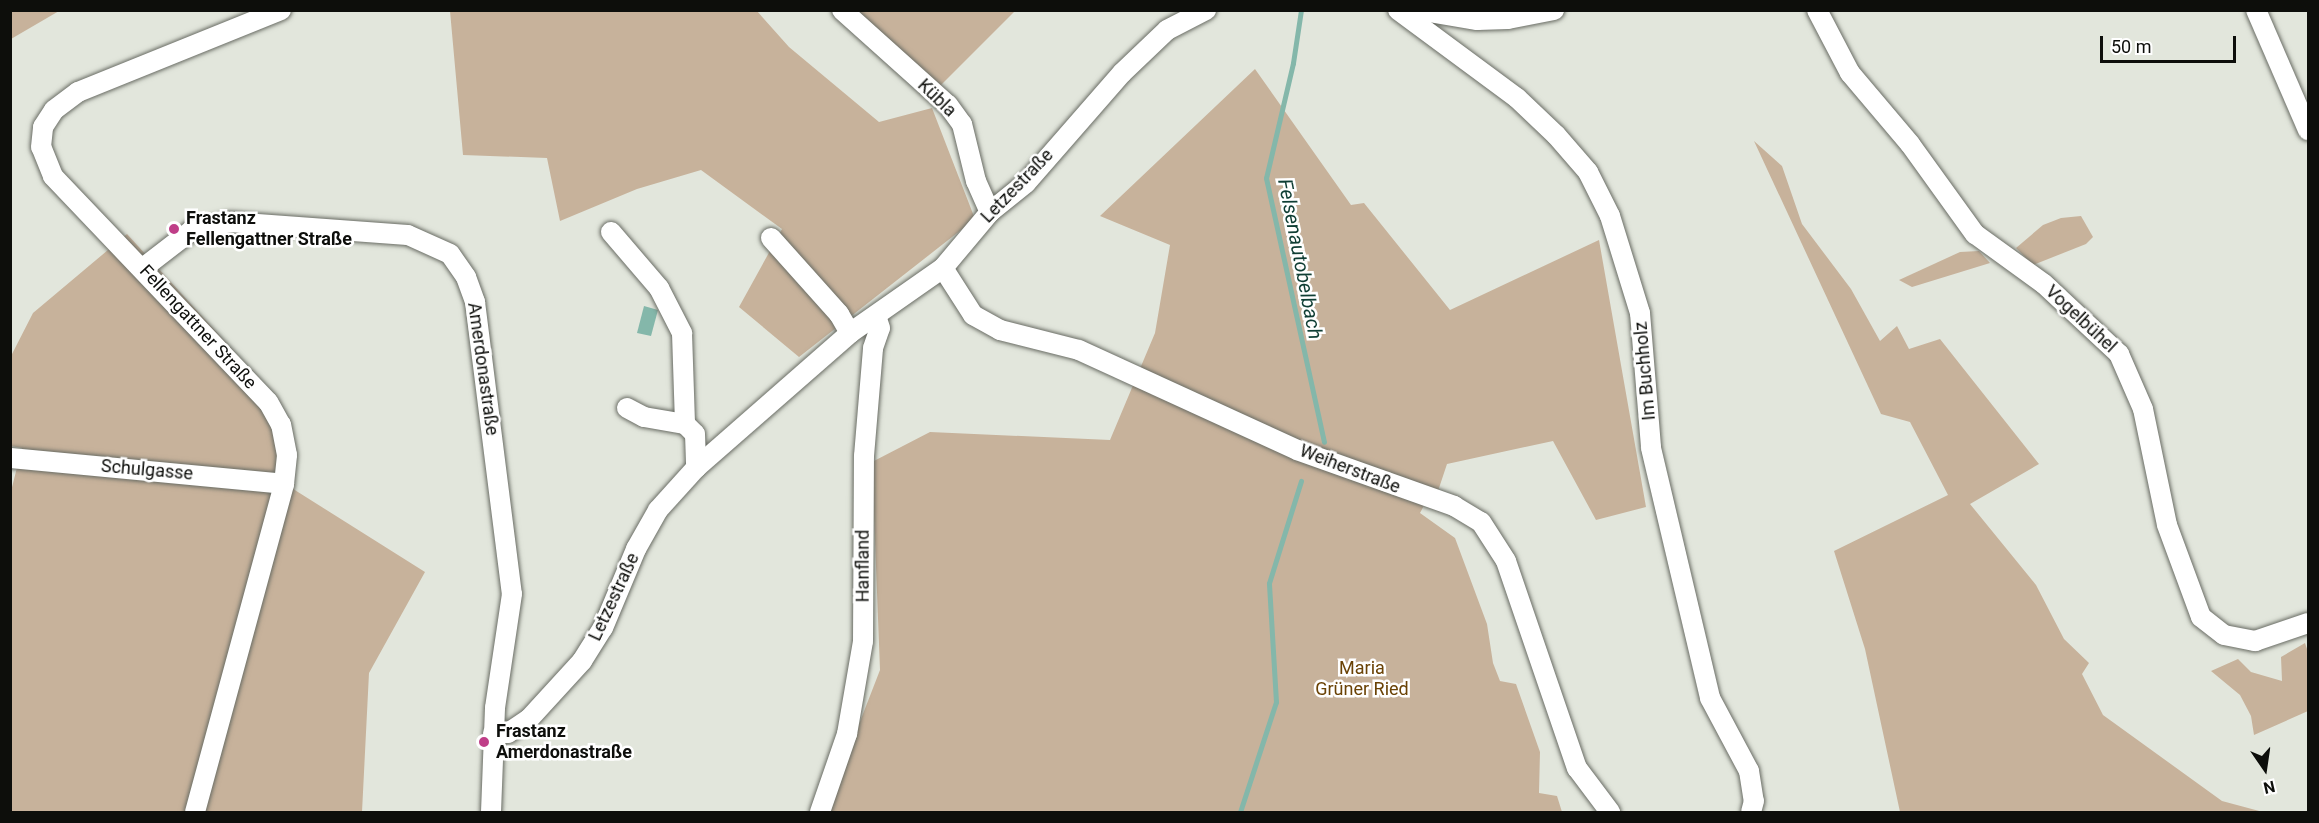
<!DOCTYPE html>
<meta charset="utf-8">
<style>
body{margin:0}
#map{position:relative;width:2319px;height:823px;overflow:hidden;background:#e2e6dc;font-family:Roboto,sans-serif}
div>[style]{position:absolute}
.green>*{inset:0;background:#c7b29b}
.water>*{inset:0;background:#84b7aa}
.stream>*{height:5px;margin:-2.5px;padding:0 2.5px;transform-origin:2.5px;border-radius:2.5px;background:#84b7aa}
.roads{filter:drop-shadow(0 0 2px #696c64) drop-shadow(0 0 2px #696c64)}
.minor>*{height:20px;margin:-10px;padding:0 10px;transform-origin:10px;border-radius:10px;background:#fff}
.dots>*{width:16px;height:16px;translate:-50% -50%;box-sizing:border-box;border:3px solid #fff;border-radius:50%}
span{translate:-50% -50%;white-space:nowrap;text-align:center;line-height:1.15;-webkit-text-stroke:5px #fff;paint-order:stroke}
.street-label{font-size:18px;color:#0d0e0b}
.poi-label{font-size:18px;color:#0d0e0b;font-weight:700}
.left{translate:0 -50%;text-align:left}
.park-label{font-size:18px;color:#6a4205}
.water-label{font-size:20px;color:#0f3e34;font-style:italic}
.frame{position:absolute;inset:0;border:12px solid #0d0e0b;pointer-events:none}
.north{position:absolute;left:2235px;top:739px;width:60px;height:60px;-webkit-text-stroke:4px #fff;paint-order:stroke;rotate:167deg;font-size:16px;font-weight:700;line-height:24px;text-align:center;color:#0d0e0b}
.north::after{content:'';display:block;margin:auto;width:21px;height:27px;background:#0d0e0b;clip-path:polygon(50% 0,100% 100%,50% 72%,0 100%)}
.scale{position:absolute;left:2100px;top:36px;width:136px;height:27px;box-sizing:border-box;border:3px solid #0d0e0b;border-top:0;padding-left:8px;font-size:18px;line-height:21px;white-space:nowrap;color:#0d0e0b;-webkit-text-stroke:4px #fff;paint-order:stroke}
</style>
<div id="map">
<div class="green">
<i style="clip-path:polygon(11px 10px,59px 10px,59px 11px,11px 39px)"></i>
<i style="clip-path:polygon(450px 11px,757px 11px,789px 47px,879px 122px,932px 108px,975px 219px,799px 357px,739px 307px,782px 229px,701px 170px,637px 189px,560px 221px,547px 158px,463px 155px)"></i>
<i style="clip-path:polygon(855px 11px,1015px 11px,937px 89px)"></i>
<i style="clip-path:polygon(1255px 69px,1351px 205px,1364px 203px,1450px 310px,1599px 240px,1646px 507px,1596px 520px,1553px 441px,1447px 464px,1438px 491px,1430px 494px,1420px 513px,1455px 538px,1487px 624px,1493px 663px,1500px 681px,1516px 684px,1540px 752px,1539px 793px,1557px 796px,1562px 812px,825px 812px,880px 670px,872px 462px,930px 432px,1110px 440px,1155px 333px,1170px 245px,1100px 216px)"></i>
<i style="clip-path:polygon(1754px 141px,1782px 166px,1802px 224px,1851px 289px,1880px 341px,1897px 326px,1909px 349px,1940px 339px,2039px 464px,1970px 504px,2036px 585px,2064px 639px,2089px 663px,2082px 674px,2103px 715px,2222px 801px,2263px 812px,1900px 812px,1865px 649px,1834px 551px,1948px 495px,1910px 422px,1881px 414px)"></i>
<i style="clip-path:polygon(2081px 216px,2093px 237px,2086px 244px,2033px 265px,2016px 248px,2043px 225px,2061px 218px)"></i>
<i style="clip-path:polygon(127px 234px,261px 381px,290px 487px,425px 572px,369px 673px,362px 812px,11px 812px,10px 495px,22px 448px,11px 446px,11px 356px,33px 313px)"></i>
<i style="clip-path:polygon(1979px 251px,1990px 263px,1912px 287px,1899px 280px,1960px 252px)"></i>
<i style="clip-path:polygon(2305px 643px,2308px 652px,2308px 711px,2254px 735px,2251px 716px,2240px 695px,2211px 671px,2238px 659px,2251px 672px,2282px 681px,2281px 657px)"></i>
</div>
<div class="water">
<i style="clip-path:polygon(644px 306px,658px 310px,651px 336px,637px 333px)"></i>
</div>
<div class="stream">
<i style="left:1301px;top:10px;width:54px;rotate:98.6deg"></i>
<i style="left:1293px;top:63px;width:118px;rotate:103.2deg"></i>
<i style="left:1266px;top:178px;width:270px;rotate:77.6deg"></i>
<i style="left:1240px;top:812px;width:116px;rotate:-71.9deg"></i>
<i style="left:1276px;top:702px;width:119px;rotate:-93.4deg"></i>
<i style="left:1269px;top:583px;width:107px;rotate:-72.6deg"></i>
</div>
<div class="roads">
<div class="minor">
<i style="left:842px;top:10px;width:142px;rotate:41.9deg"></i>
<i style="left:948px;top:105px;width:24px;rotate:54deg"></i>
<i style="left:962px;top:124px;width:59px;rotate:76.2deg"></i>
<i style="left:976px;top:181px;width:34px;rotate:66deg"></i>
<i style="left:1398px;top:10px;width:148px;rotate:36.5deg"></i>
<i style="left:1517px;top:98px;width:54px;rotate:43.5deg"></i>
<i style="left:1556px;top:135px;width:49px;rotate:49.1deg"></i>
<i style="left:1588px;top:172px;width:49px;rotate:63.4deg"></i>
<i style="left:1610px;top:216px;width:102px;rotate:72.8deg"></i>
<i style="left:1640px;top:313px;width:135px;rotate:85.3deg"></i>
<i style="left:1651px;top:448px;width:257px;rotate:76.7deg"></i>
<i style="left:1710px;top:698px;width:83px;rotate:61.9deg"></i>
<i style="left:1749px;top:771px;width:30px;rotate:81deg"></i>
<i style="left:1754px;top:801px;width:11px;rotate:105deg"></i>
<i style="left:1417px;top:10px;width:61px;rotate:9.5deg"></i>
<i style="left:1477px;top:20px;width:31px;rotate:-2deg"></i>
<i style="left:1508px;top:19px;width:47px;rotate:-11.1deg"></i>
<i style="left:1817px;top:10px;width:71px;rotate:62.4deg"></i>
<i style="left:1850px;top:73px;width:93px;rotate:49.8deg"></i>
<i style="left:1910px;top:144px;width:111px;rotate:54.2deg"></i>
<i style="left:1975px;top:234px;width:85px;rotate:35.9deg"></i>
<i style="left:2044px;top:284px;width:103px;rotate:43deg"></i>
<i style="left:2119px;top:354px;width:60px;rotate:66.4deg"></i>
<i style="left:2143px;top:409px;width:118px;rotate:78.3deg"></i>
<i style="left:2167px;top:525px;width:98px;rotate:69.7deg"></i>
<i style="left:2201px;top:617px;width:29px;rotate:38deg"></i>
<i style="left:2224px;top:635px;width:32px;rotate:11deg"></i>
<i style="left:2255px;top:641px;width:56px;rotate:-18.8deg"></i>
<i style="left:2256px;top:10px;width:131px;rotate:66.6deg"></i>
<i style="left:611px;top:232px;width:74px;rotate:49.4deg"></i>
<i style="left:659px;top:288px;width:51px;rotate:62.9deg"></i>
<i style="left:682px;top:333px;width:91px;rotate:88.1deg"></i>
<i style="left:685px;top:424px;width:14px;rotate:45deg"></i>
<i style="left:695px;top:434px;width:34px;rotate:88deg"></i>
<i style="left:771px;top:238px;width:102px;rotate:48.2deg"></i>
<i style="left:839px;top:314px;width:22px;rotate:60deg"></i>
<i style="left:143px;top:268px;width:61px;rotate:-37.6deg"></i>
<i style="left:191px;top:231px;width:40px;rotate:-13deg"></i>
<i style="left:230px;top:222px;width:178px;rotate:4.2deg"></i>
<i style="left:408px;top:235px;width:46px;rotate:24.3deg"></i>
<i style="left:450px;top:254px;width:28px;rotate:55deg"></i>
<i style="left:466px;top:277px;width:27px;rotate:70deg"></i>
<i style="left:475px;top:302px;width:294px;rotate:82.8deg"></i>
<i style="left:512px;top:594px;width:115px;rotate:98.5deg"></i>
<i style="left:495px;top:708px;width:104px;rotate:92.2deg"></i>
<i style="left:943px;top:268px;width:56px;rotate:57.4deg"></i>
<i style="left:973px;top:315px;width:31px;rotate:29deg"></i>
<i style="left:1000px;top:330px;width:81px;rotate:14.2deg"></i>
<i style="left:1079px;top:350px;width:240px;rotate:24.6deg"></i>
<i style="left:1297px;top:450px;width:167px;rotate:19.6deg"></i>
<i style="left:1454px;top:506px;width:31px;rotate:31deg"></i>
<i style="left:1481px;top:522px;width:46px;rotate:57.3deg"></i>
<i style="left:1506px;top:561px;width:219px;rotate:71.1deg"></i>
<i style="left:1577px;top:768px;width:55px;rotate:53.1deg"></i>
<i style="left:627px;top:408px;width:19px;rotate:28deg"></i>
<i style="left:644px;top:417px;width:42px;rotate:9.7deg"></i>
<i style="left:10px;top:458px;width:275px;rotate:5.4deg"></i>
<i style="left:493px;top:733px;width:15px"></i>
<i style="left:508px;top:733px;width:25px;rotate:-34deg"></i>
<i style="left:529px;top:719px;width:79px;rotate:-47.6deg"></i>
<i style="left:582px;top:661px;width:39px;rotate:-58deg"></i>
<i style="left:603px;top:628px;width:86px;rotate:-67.3deg"></i>
<i style="left:636px;top:549px;width:45px;rotate:-60.6deg"></i>
<i style="left:658px;top:510px;width:57px;rotate:-47.9deg"></i>
<i style="left:696px;top:468px;width:205px;rotate:-41.2deg"></i>
<i style="left:850px;top:333px;width:113px;rotate:-35deg"></i>
<i style="left:943px;top:268px;width:73px;rotate:-50deg"></i>
<i style="left:990px;top:212px;width:46px;rotate:-38.9deg"></i>
<i style="left:1026px;top:183px;width:146px;rotate:-48.9deg"></i>
<i style="left:1122px;top:73px;width:62px;rotate:-43.7deg"></i>
<i style="left:1167px;top:30px;width:44px;rotate:-27.1deg"></i>
<i style="left:195px;top:812px;width:340px;rotate:-74.8deg"></i>
<i style="left:284px;top:484px;width:29px;rotate:-84deg"></i>
<i style="left:287px;top:455px;width:31px;rotate:-101deg"></i>
<i style="left:281px;top:425px;width:26px;rotate:-119deg"></i>
<i style="left:268px;top:402px;width:312px;rotate:-133.6deg"></i>
<i style="left:53px;top:176px;width:31px;rotate:-112deg"></i>
<i style="left:41px;top:147px;width:20px;rotate:-84deg"></i>
<i style="left:43px;top:127px;width:20px;rotate:-57deg"></i>
<i style="left:54px;top:110px;width:30px;rotate:-37deg"></i>
<i style="left:78px;top:92px;width:219px;rotate:-22deg"></i>
<i style="left:820px;top:812px;width:83px;rotate:-70.9deg"></i>
<i style="left:847px;top:734px;width:94px;rotate:-80.2deg"></i>
<i style="left:863px;top:641px;width:185px;rotate:-89.7deg"></i>
<i style="left:864px;top:456px;width:108px;rotate:-85.2deg"></i>
<i style="left:873px;top:348px;width:21px;rotate:-71deg"></i>
<i style="left:880px;top:328px;width:13px;rotate:-108deg"></i>
</div>
</div>
<div class="dots">
<i style="left:174px;top:229px;background:#bf3e88"></i>
<i style="left:484px;top:742px;background:#bf3e88"></i>
</div>
<div class="street-label">
<span style="left:937px;top:98px;rotate:44deg">Kübla</span>
<span style="left:1017px;top:186px;rotate:-46deg">Letzestraße</span>
<span style="left:2081px;top:319px;rotate:43deg">Vogelbühel</span>
<span style="left:198px;top:327px;rotate:47deg">Fellengattner Straße</span>
<span style="left:483px;top:369px;rotate:82deg">Amerdonastraße</span>
<span style="left:1645px;top:371px;rotate:-95deg">Im Buchholz</span>
<span style="left:1350px;top:469px;rotate:21deg">Weiherstraße</span>
<span style="left:147px;top:470px;rotate:5deg">Schulgasse</span>
<span style="left:863px;top:566px;rotate:-90deg">Hanfland</span>
<span style="left:614px;top:597px;rotate:-65deg">Letzestraße</span>
</div>
<div class="poi-label">
<span class="left" style="left:186px;top:229px">Frastanz<br>Fellengattner Straße</span>
<span class="left" style="left:496px;top:742px">Frastanz<br>Amerdonastraße</span>
</div>
<div class="park-label">
<span style="left:1362px;top:679px">Maria<br>Grüner Ried</span>
</div>
<div class="water-label">
<span style="left:1300px;top:259px;rotate:79deg">Felsenautobelbach</span>
</div>
<div class="frame"></div>
<div class="north">N</div>
<div class="scale">50 m</div>
</div>
